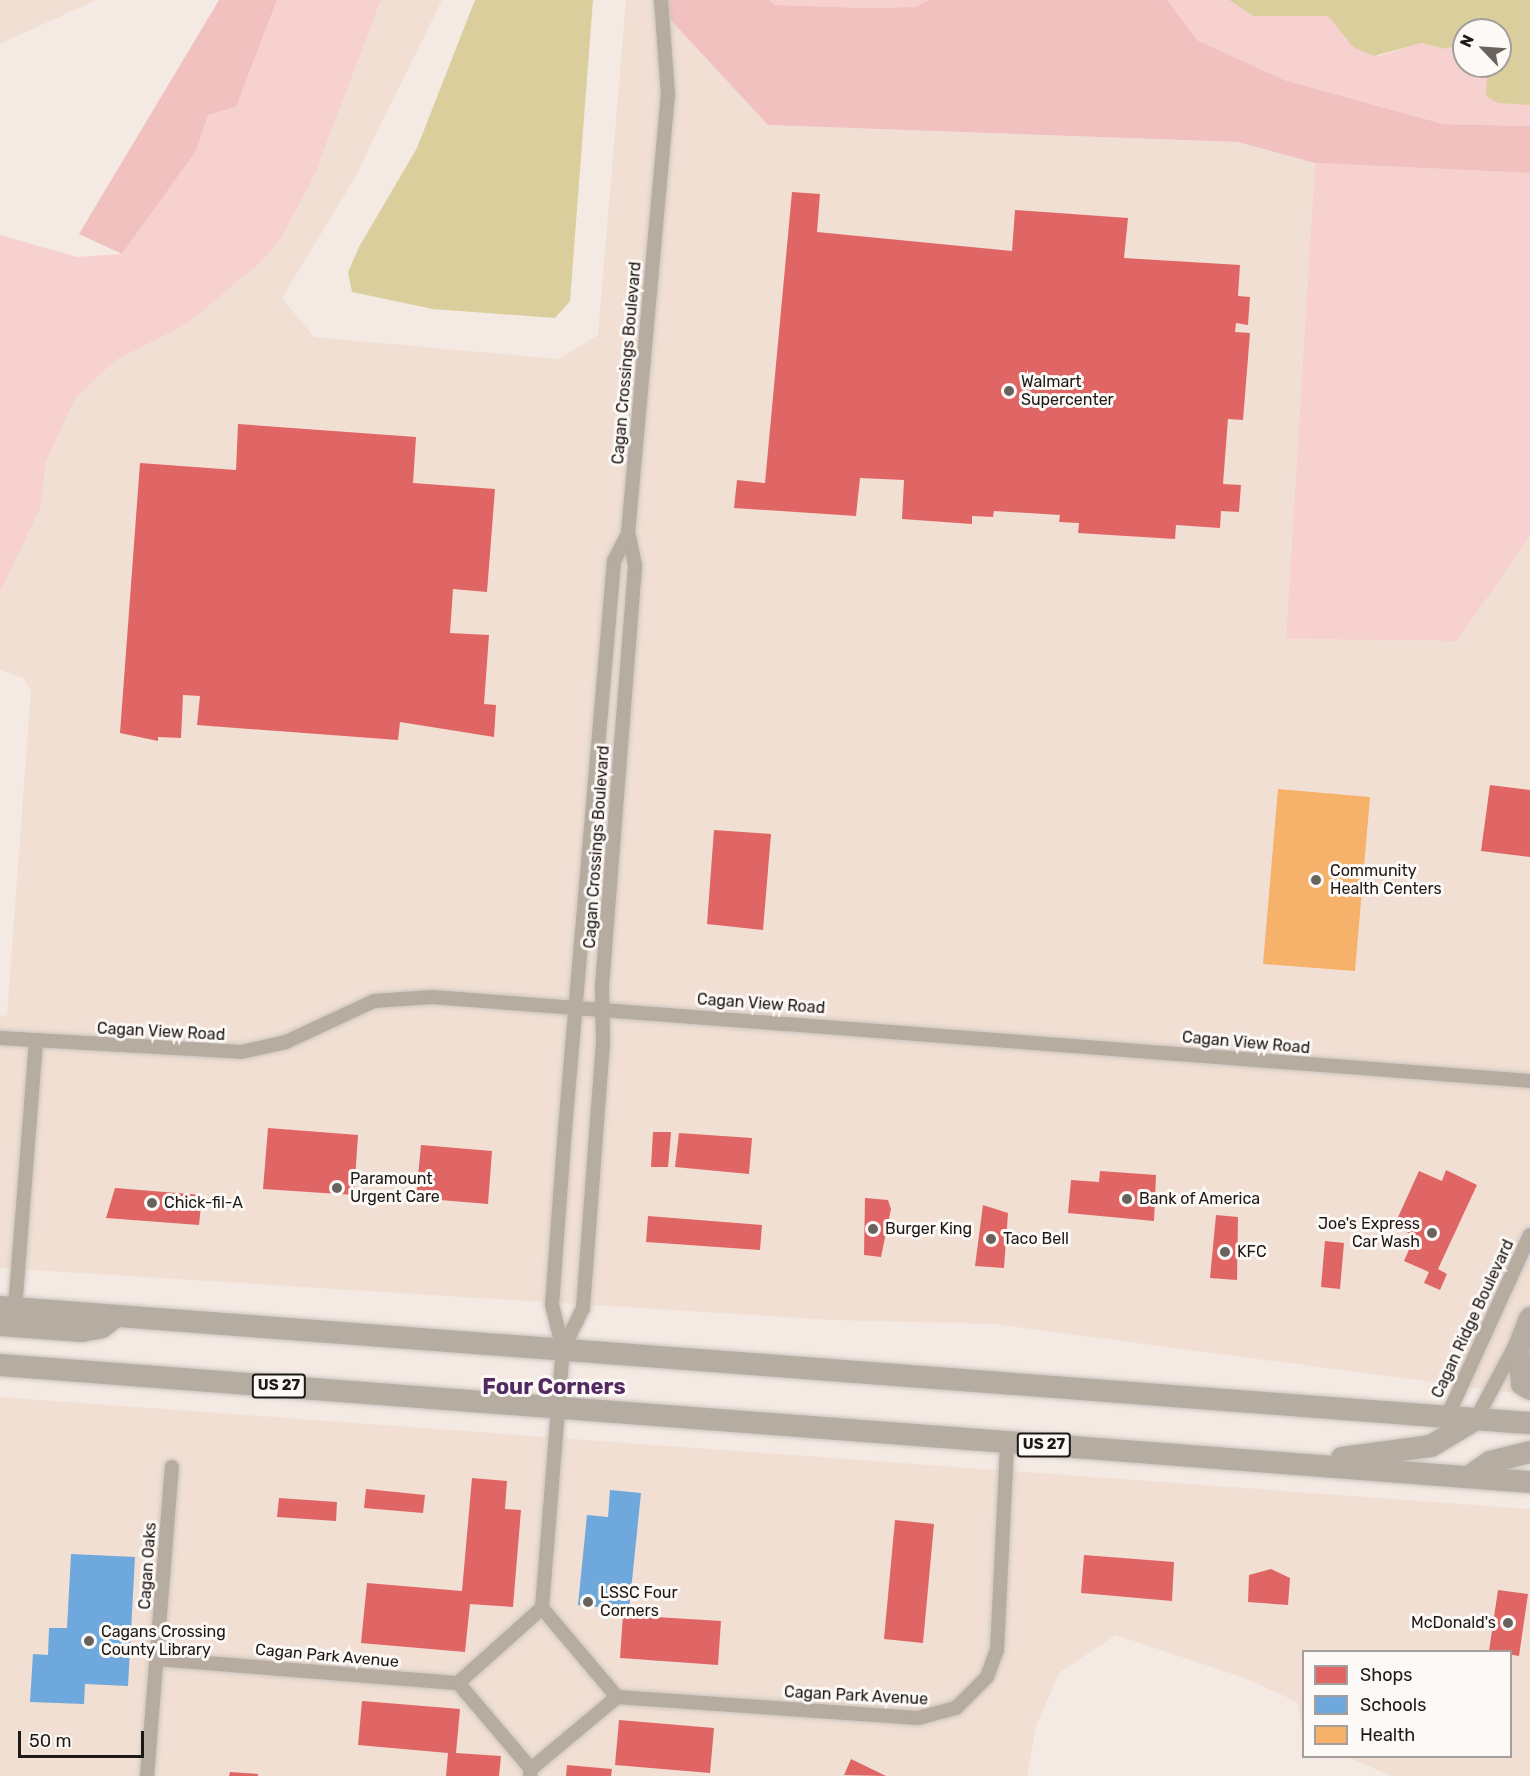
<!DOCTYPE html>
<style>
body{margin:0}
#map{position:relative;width:1530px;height:1776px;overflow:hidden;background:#f4eae3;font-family:Rubik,sans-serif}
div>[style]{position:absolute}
.built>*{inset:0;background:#f1dfd3}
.green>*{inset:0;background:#f6d1cf}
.forest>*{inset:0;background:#f0c1bf}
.water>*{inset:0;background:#dacf9c}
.shops>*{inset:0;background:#e06666}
.schools>*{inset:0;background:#6fa8dc}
.health>*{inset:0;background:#f6b26b}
.roads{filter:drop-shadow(0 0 2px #ccc5c0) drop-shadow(0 0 2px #ccc5c0)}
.minor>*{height:14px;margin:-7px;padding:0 7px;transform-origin:7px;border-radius:7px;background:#b6ac9f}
.trunk>*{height:22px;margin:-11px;padding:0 11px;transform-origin:11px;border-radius:11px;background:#b6ada2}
.dots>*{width:16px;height:16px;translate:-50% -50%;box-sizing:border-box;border:3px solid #fdf9f7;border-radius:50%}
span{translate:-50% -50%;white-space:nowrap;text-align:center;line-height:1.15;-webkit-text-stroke:6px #fdf9f7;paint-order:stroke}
.shield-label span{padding:2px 4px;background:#fdf9f7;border:2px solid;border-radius:4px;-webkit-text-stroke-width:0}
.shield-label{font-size:15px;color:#1f1915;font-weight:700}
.street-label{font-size:16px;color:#1f1915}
.poi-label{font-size:16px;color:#1f1915}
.left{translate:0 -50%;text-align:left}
.right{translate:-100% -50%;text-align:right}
.district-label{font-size:22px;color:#522a61;font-weight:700}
.legend{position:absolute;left:1302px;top:1650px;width:210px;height:108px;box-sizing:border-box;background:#fdf9f7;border:2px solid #a49f9d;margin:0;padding:8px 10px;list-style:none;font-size:18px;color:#1f1915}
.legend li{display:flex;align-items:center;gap:12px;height:30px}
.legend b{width:30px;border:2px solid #a49f9d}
.north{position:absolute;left:1452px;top:18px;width:60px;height:60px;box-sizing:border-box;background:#fdf9f7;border:2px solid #a49f9d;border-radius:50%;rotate:295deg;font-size:16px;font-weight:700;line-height:24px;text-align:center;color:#1f1915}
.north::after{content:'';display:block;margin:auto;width:21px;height:27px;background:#6a625d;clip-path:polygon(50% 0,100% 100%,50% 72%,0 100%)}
.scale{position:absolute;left:18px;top:1731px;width:126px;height:27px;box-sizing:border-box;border:3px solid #1f1915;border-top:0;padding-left:8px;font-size:18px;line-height:21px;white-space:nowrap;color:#1f1915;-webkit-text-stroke:4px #fdf9f7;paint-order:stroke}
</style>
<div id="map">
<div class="built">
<i style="clip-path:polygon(0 0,96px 0,0 44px)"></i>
<i style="clip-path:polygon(381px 0,442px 0,353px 181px,282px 298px,314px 337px,558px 359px,598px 335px,626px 0,652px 0,768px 125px,1238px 142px,1315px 163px,1286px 639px,1457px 641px,1530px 536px,1530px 1395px,993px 1324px,831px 1320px,0 1268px,0 1016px,7px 1015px,31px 690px,23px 678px,0 670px,0 592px,40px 509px,46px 461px,76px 397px,116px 360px,147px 343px,280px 240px,320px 161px)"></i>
<i style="clip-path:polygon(0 1397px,1530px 1509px,1530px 1776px,1391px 1776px,1348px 1757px,1510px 1756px,1510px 1652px,1304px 1652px,1303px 1734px,1297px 1702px,1245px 1678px,1116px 1635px,1060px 1672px,1037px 1723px,1027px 1776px,0 1776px)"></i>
</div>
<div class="green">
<i style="clip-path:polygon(277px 0,381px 0,315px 174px,280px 240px,257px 265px,188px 323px,116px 360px,76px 397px,46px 461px,40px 509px,0 592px,0 235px,77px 257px,122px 254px,196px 151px,208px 115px,236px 107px)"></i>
<i style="clip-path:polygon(769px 0,929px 0,915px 7px,867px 8px,775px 5px)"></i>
<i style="clip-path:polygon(1167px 0,1229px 0,1253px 16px,1328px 16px,1353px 47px,1379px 56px,1422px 43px,1445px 49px,1464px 43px,1464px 66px,1494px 66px,1487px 77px,1530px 105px,1530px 126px,1443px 124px,1284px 80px,1197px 40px)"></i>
<i style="clip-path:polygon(1315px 163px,1530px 173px,1530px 536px,1457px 641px,1286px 639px)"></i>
</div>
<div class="forest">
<i style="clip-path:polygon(219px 0,277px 0,236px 107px,208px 115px,196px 151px,122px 254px,79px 234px)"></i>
<i style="clip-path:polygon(652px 0,769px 0,775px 5px,867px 8px,915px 7px,929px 0,1167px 0,1197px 40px,1284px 80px,1443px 124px,1530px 126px,1530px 173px,1315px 163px,1238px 142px,768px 125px)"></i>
</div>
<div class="water">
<i style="clip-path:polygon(475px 0,593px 0,570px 301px,555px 318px,433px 309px,352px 292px,348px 272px,359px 247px,417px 148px)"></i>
<i style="clip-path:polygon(1229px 0,1530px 0,1530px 105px,1498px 103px,1486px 96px,1487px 77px,1500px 66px,1500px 30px,1464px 30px,1464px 43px,1445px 49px,1422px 43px,1374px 56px,1353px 47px,1328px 16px,1253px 16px)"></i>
</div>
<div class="shops">
<i style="clip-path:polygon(792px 192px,820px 194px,817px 232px,1012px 251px,1015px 210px,1128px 218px,1124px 258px,1240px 265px,1238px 296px,1250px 297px,1248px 325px,1236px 323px,1235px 332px,1250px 333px,1243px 420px,1228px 419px,1223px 484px,1241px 485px,1239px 512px,1221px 511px,1220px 528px,1176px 525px,1175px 539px,1078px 533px,1079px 523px,1059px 522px,1060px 515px,994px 511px,993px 517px,972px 516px,972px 524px,902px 519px,904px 480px,860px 478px,856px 516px,734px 508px,737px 480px,765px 483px)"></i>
<i style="clip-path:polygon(238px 424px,416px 437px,413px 483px,495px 489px,487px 592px,453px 589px,450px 633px,489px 635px,484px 704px,496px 705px,494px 737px,400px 722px,398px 740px,197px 725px,200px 696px,183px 695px,181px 738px,158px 737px,158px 741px,120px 733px,140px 463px,236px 470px)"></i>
<i style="clip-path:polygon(1490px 785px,1530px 790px,1530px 857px,1481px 851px)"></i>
<i style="clip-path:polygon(714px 830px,771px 834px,763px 930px,707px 924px)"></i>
<i style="clip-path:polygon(268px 1128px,358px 1135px,354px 1195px,263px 1189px)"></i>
<i style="clip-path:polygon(653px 1132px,671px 1132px,668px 1167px,651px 1167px)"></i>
<i style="clip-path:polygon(679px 1133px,752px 1138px,749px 1174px,675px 1167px)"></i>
<i style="clip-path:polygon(421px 1145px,492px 1151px,488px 1204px,416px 1198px)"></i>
<i style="clip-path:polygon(1446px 1170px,1477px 1185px,1438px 1269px,1447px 1274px,1440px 1290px,1424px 1283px,1429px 1272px,1404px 1261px,1415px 1236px,1394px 1226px,1419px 1171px,1442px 1181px)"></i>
<i style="clip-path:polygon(1100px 1171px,1156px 1175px,1154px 1221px,1068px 1213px,1071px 1180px,1099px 1182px)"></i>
<i style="clip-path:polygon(115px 1188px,202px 1195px,199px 1225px,106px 1218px)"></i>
<i style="clip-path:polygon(865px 1198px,888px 1200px,891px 1209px,881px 1257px,864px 1255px)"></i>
<i style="clip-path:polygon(983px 1205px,1008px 1213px,1004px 1268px,975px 1266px)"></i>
<i style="clip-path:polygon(1216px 1215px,1238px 1217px,1237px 1280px,1210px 1278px)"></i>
<i style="clip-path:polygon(648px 1216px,762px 1225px,760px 1250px,646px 1242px)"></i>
<i style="clip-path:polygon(1325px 1241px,1344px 1243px,1340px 1289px,1321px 1287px)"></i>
<i style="clip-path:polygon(472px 1478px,507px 1481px,505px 1509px,521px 1510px,513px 1607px,470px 1604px,465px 1652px,361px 1643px,367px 1583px,462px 1591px)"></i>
<i style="clip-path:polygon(366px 1489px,425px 1495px,423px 1513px,364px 1508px)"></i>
<i style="clip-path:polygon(279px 1498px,337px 1502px,336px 1521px,277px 1517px)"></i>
<i style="clip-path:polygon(895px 1520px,934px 1524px,923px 1643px,884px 1639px)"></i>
<i style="clip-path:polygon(1084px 1555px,1174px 1562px,1172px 1601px,1081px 1593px)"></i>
<i style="clip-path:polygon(1271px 1569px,1290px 1578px,1288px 1605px,1248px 1602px,1249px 1575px)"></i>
<i style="clip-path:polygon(1498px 1590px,1528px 1594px,1519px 1656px,1489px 1651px)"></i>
<i style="clip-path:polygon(623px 1615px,721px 1621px,718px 1665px,620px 1658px)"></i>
<i style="clip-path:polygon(362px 1701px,460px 1709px,456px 1753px,501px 1756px,499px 1776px,446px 1776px,448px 1753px,358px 1745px)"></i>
<i style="clip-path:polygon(619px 1720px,714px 1728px,710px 1773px,615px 1765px)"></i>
<i style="clip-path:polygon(851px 1759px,886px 1776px,844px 1775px)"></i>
<i style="clip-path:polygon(567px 1765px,612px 1769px,611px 1776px,566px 1776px)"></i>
<i style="clip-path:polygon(230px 1772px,258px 1774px,258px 1776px,229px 1776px)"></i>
</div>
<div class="schools">
<i style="clip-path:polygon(610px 1490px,641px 1493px,629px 1610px,578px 1605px,587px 1515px,608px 1517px)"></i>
<i style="clip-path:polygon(71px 1554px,135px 1557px,128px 1686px,85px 1684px,84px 1704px,30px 1702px,33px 1654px,48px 1655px,49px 1628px,67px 1628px)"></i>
</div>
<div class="health">
<i style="clip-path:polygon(1278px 789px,1370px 797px,1355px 971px,1263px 964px)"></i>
</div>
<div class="roads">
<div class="minor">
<i style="left:0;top:1038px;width:241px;rotate:3.3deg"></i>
<i style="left:241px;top:1052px;width:46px;rotate:-12.5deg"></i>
<i style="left:286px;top:1042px;width:97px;rotate:-25deg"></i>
<i style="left:374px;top:1001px;width:58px;rotate:-3.9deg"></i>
<i style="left:432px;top:997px;width:1101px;rotate:4.37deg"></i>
<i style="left:15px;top:1308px;width:268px;rotate:-85.5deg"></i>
<i style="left:563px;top:1349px;width:46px;rotate:-64deg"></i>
<i style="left:583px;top:1308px;width:264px;rotate:-85.7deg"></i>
<i style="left:603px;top:1045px;width:59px;rotate:-91deg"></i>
<i style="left:602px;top:986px;width:422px;rotate:-85.5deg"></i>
<i style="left:635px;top:565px;width:33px;rotate:-102deg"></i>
<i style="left:628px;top:533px;width:440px;rotate:-84.8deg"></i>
<i style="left:668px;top:95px;width:95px;rotate:-94.2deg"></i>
<i style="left:563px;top:1349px;width:45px;rotate:-104deg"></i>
<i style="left:552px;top:1305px;width:176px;rotate:-85.8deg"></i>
<i style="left:565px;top:1129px;width:570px;rotate:-85.07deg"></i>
<i style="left:614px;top:561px;width:31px;rotate:-63deg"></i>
<i style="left:1447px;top:1417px;width:200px;rotate:-65.5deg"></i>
<i style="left:1476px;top:1419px;width:85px;rotate:-61.9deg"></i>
<i style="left:157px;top:1659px;width:302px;rotate:4.6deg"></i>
<i style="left:617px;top:1697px;width:302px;rotate:4deg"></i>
<i style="left:918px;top:1718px;width:39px;rotate:-15deg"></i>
<i style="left:956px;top:1708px;width:44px;rotate:-45deg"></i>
<i style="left:987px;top:1677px;width:29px;rotate:-70deg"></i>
<i style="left:997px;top:1650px;width:208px;rotate:-87.2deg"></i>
<i style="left:531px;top:1769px;width:113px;rotate:-130.3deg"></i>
<i style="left:458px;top:1683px;width:113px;rotate:-41.8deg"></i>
<i style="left:542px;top:1608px;width:260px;rotate:-85.4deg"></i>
<i style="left:147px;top:1776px;width:310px;rotate:-85.4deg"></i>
<i style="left:530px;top:1776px;width:7px;rotate:-82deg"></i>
<i style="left:531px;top:1769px;width:112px;rotate:-39.9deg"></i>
<i style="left:617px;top:1697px;width:116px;rotate:-130.1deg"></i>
</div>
<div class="trunk">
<i style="left:0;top:1307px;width:1534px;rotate:4.34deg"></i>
<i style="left:1530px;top:1318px;width:33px;rotate:111deg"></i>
<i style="left:1518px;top:1349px;width:35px;rotate:83deg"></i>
<i style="left:1522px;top:1384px;width:9px;rotate:32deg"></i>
<i style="left:0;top:1325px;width:82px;rotate:4.2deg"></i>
<i style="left:82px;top:1331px;width:20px;rotate:-11deg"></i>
<i style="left:102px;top:1327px;width:18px;rotate:-38deg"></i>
<i style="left:0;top:1365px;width:1534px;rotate:4.37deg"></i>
<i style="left:1342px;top:1458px;width:90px;rotate:-7.7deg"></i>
<i style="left:1431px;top:1446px;width:52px;rotate:-31deg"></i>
<i style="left:1468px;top:1477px;width:27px;rotate:-34deg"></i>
<i style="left:1490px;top:1462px;width:41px;rotate:-14deg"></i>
</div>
</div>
<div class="dots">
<i style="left:1009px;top:391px;background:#6a625d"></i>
<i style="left:1316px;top:880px;background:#6a625d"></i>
<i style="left:337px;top:1188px;background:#6a625d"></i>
<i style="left:1127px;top:1199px;background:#6a625d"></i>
<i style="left:152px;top:1203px;background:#6a625d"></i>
<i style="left:873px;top:1229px;background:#6a625d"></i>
<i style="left:1432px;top:1233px;background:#6a625d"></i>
<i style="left:991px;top:1239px;background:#6a625d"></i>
<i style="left:1225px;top:1252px;background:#6a625d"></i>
<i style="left:588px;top:1602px;background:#6a625d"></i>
<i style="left:1508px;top:1623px;background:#6a625d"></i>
<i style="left:89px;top:1641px;background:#6a625d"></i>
</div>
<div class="shield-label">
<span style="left:279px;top:1386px">US 27</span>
<span style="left:1044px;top:1445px">US 27</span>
</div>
<div class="street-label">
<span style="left:627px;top:363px;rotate:-85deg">Cagan Crossings Boulevard</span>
<span style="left:597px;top:847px;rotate:-86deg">Cagan Crossings Boulevard</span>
<span style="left:761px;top:1004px;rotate:4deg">Cagan View Road</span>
<span style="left:161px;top:1032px;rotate:3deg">Cagan View Road</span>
<span style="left:1246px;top:1043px;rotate:5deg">Cagan View Road</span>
<span style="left:1473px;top:1319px;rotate:-65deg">Cagan Ridge Boulevard</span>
<span style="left:148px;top:1566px;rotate:-86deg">Cagan Oaks</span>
<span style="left:327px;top:1656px;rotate:5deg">Cagan Park Avenue</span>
<span style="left:856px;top:1696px;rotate:3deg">Cagan Park Avenue</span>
</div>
<div class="poi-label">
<span class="left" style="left:1021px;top:391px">Walmart<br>Supercenter</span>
<span class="left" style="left:1330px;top:880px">Community<br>Health Centers</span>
<span class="left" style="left:350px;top:1188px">Paramount<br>Urgent Care</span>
<span class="left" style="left:1139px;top:1199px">Bank of America</span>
<span class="left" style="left:164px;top:1203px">Chick-fil-A</span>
<span class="right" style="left:1420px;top:1233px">Joe's Express<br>Car Wash</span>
<span class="left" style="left:885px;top:1229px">Burger King</span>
<span class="left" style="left:1003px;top:1239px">Taco Bell</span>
<span class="left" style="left:1237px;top:1252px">KFC</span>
<span class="left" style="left:600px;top:1602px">LSSC Four<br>Corners</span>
<span class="right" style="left:1496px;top:1623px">McDonald's</span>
<span class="left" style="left:101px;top:1641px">Cagans Crossing<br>County Library</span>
</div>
<div class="district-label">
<span style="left:554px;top:1387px">Four Corners</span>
</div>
<ul class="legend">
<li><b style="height:16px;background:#e06666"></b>Shops</li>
<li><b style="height:16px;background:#6fa8dc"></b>Schools</li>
<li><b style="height:16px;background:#f6b26b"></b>Health</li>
</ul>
<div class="north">N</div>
<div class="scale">50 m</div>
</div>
